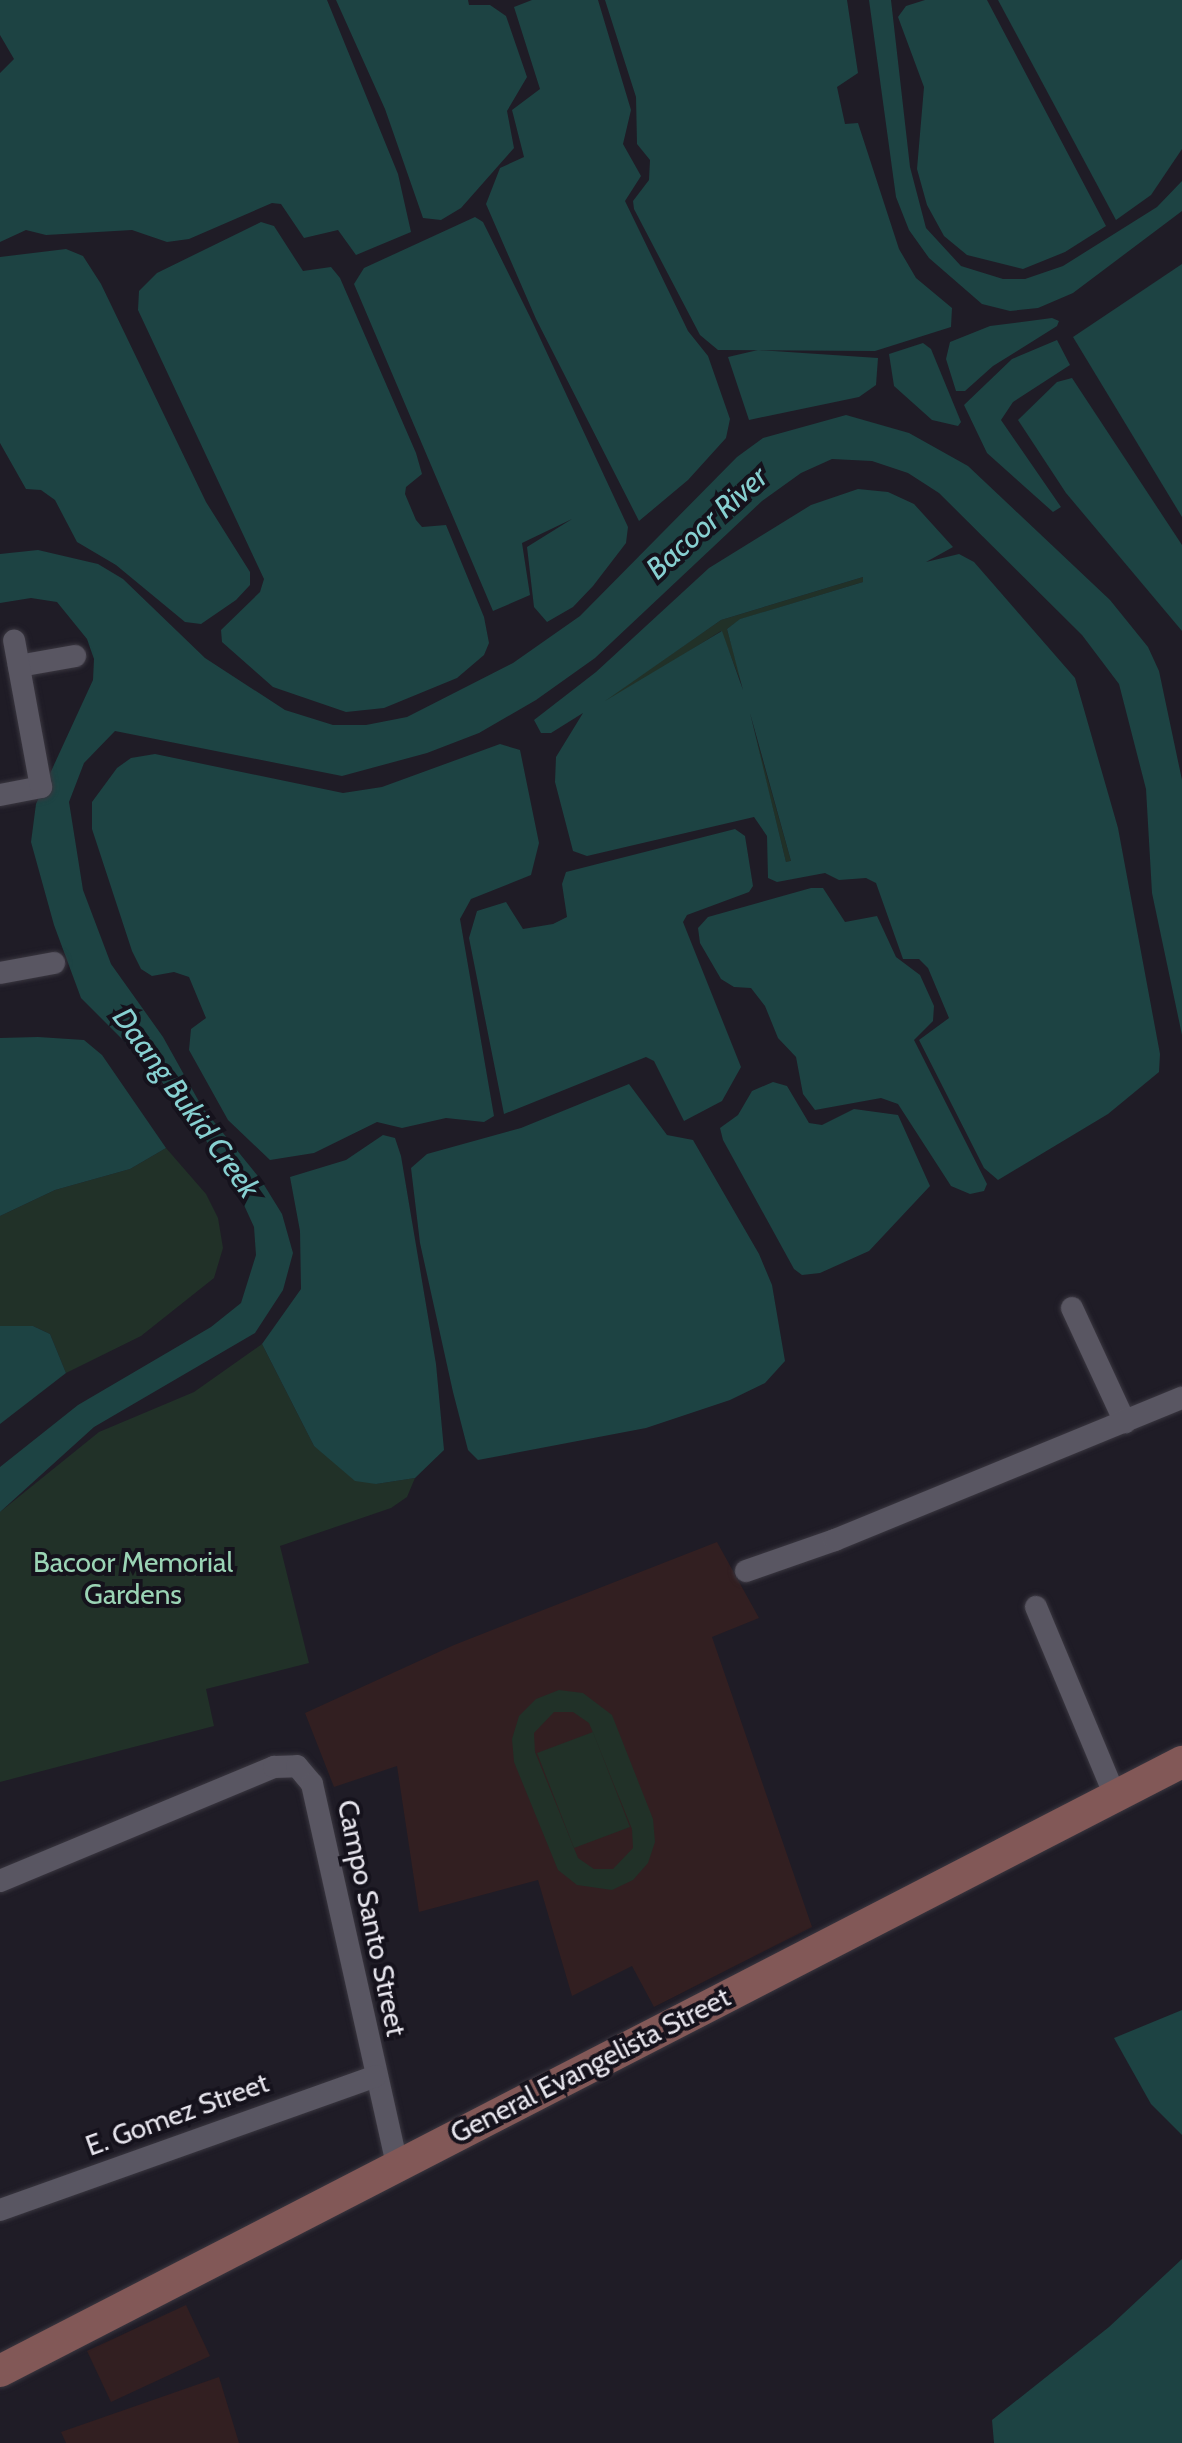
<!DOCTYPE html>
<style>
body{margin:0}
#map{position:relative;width:1182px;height:2443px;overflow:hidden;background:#1f1c26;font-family:Cabin,sans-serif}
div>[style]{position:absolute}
.education>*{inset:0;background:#321f21}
.green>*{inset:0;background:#213128}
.water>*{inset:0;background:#1d4343}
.roads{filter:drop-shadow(0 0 2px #3a3740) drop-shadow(0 0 2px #3a3740)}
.street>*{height:22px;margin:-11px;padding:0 11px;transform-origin:11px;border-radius:11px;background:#595662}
.secondary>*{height:32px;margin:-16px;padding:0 16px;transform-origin:16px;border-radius:16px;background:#825857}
span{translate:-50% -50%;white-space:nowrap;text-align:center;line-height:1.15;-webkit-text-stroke:8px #15121c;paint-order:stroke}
.park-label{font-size:28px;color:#9bd4b5}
.street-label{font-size:28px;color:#e8e6ee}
.water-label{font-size:30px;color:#87d0d1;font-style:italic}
</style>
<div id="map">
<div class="education">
<i style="clip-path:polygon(717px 1542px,759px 1618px,712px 1637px,812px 1927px,654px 2007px,632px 1966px,572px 1996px,538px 1880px,419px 1912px,397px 1766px,334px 1787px,305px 1713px,454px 1645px)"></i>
<i style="clip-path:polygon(186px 2305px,210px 2356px,111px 2402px,87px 2351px)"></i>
<i style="clip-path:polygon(219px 2377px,239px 2443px,66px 2443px,61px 2432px)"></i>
</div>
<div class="green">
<i style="clip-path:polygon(863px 577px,863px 582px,741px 619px,727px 629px,744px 690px,721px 631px,607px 703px,605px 700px,721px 620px)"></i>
<i style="clip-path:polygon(749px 712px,791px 861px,786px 862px)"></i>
<i style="clip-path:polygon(166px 1148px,206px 1194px,218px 1218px,223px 1248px,214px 1278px,141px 1336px,66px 1373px,50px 1334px,33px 1326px,0 1326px,0 1216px,55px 1190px,130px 1169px)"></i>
<i style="clip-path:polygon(262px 1344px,314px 1446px,376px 1484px,415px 1478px,407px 1497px,391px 1508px,280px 1546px,309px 1663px,206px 1689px,214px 1726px,0 1782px,0 1512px,99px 1432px,194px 1392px)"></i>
<i style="clip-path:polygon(evenodd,559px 1690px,583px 1693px,612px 1715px,653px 1819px,655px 1842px,648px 1863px,633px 1880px,612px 1890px,577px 1885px,558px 1870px,514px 1762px,512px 1739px,519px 1716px,536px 1699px,559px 1690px,554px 1712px,573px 1712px,589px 1723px,632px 1829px,633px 1848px,613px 1869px,594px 1869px,578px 1858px,535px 1752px,534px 1733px,554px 1712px)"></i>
<i style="clip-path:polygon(593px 1732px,630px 1827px,574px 1848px,537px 1753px)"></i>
</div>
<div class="water">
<i style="clip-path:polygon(0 0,327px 0,398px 174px,411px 232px,356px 255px,338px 230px,304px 238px,281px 204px,272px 203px,189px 239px,167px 242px,132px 230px,46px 235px,26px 230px,0 242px,0 73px,14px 59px,0 35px)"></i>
<i style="clip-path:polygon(336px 0,468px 0,469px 5px,490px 5px,506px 16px,527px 77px,507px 111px,514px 148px,461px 208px,441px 220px,423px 218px,385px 109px)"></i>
<i style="clip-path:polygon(532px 0,598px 0,631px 110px,623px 144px,641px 176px,625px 201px,688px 331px,708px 356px,730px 419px,726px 438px,688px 480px,639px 521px,536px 319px,486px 204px,500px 168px,524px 157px,512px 110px,540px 89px,514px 7px)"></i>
<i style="clip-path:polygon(605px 0,847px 0,858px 73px,837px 87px,845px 124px,858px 123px,899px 249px,916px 278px,952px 308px,951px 327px,875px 351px,718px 350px,700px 335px,634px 209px,633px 201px,649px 180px,650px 160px,637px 144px,636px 97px)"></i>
<i style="clip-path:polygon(869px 0,891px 0,910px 167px,926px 228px,961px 266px,1003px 279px,1025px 279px,1063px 266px,1157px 207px,1182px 181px,1182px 211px,1073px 293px,1038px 308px,1010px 311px,982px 304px,929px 258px,909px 230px,896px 197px)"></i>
<i style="clip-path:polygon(925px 0,987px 0,1106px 226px,1065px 252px,1023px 269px,967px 255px,944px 236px,927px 205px,917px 169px,924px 87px,898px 17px,906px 6px)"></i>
<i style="clip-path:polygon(998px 0,1182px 0,1182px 149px,1151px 195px,1116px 220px)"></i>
<i style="clip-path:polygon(475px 217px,483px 222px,533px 323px,628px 527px,626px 543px,593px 586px,573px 607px,547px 622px,534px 607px,527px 547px,572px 519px,522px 543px,530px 595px,493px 611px,354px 284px,364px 268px)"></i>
<i style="clip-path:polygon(261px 222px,274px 226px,303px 271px,331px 267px,340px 278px,416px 453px,422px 474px,406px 487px,405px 494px,416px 520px,422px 527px,446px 525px,484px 617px,489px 643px,484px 655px,457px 678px,384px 708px,346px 712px,273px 687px,222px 642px,221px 630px,260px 592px,264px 579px,138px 310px,139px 291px,157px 273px)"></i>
<i style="clip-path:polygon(66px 249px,83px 256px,101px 284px,206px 502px,250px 572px,250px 585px,236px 600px,201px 624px,185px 622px,116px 565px,77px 542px,55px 500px,41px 490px,26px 489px,0 443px,0 257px)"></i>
<i style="clip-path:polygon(1182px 264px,1182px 517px,1073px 337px)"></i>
<i style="clip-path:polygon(1052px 318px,1059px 321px,1057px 326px,993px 366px,965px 391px,956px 391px,946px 359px,950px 342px,990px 326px)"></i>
<i style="clip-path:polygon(1057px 340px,1070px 365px,1013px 402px,1001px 420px,1061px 507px,1053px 512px,987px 453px,964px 405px,1012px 359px)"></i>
<i style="clip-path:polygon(923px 343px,931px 349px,961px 422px,958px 426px,932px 420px,894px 386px,889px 354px)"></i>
<i style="clip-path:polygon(758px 350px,878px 358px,876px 385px,859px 397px,749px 420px,728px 357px)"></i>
<i style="clip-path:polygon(1072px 378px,1182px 545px,1182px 631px,1066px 493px,1018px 420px,1057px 382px)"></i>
<i style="clip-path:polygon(846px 415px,909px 433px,968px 466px,1110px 600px,1148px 647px,1159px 671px,1182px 780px,1182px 1035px,1152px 893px,1146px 789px,1119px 684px,1082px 635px,939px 493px,908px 473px,872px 461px,832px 459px,801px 473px,762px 501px,595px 658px,536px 700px,479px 733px,427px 753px,342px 776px,115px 731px,84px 763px,69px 802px,83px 890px,111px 964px,163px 1037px,202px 1107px,261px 1180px,282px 1214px,293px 1253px,283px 1290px,255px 1333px,94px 1427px,0 1512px,0 1467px,78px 1405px,211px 1327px,241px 1303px,256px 1255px,254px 1227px,228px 1170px,153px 1070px,81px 998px,54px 925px,31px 842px,36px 804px,93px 680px,94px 659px,87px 639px,57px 602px,31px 598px,0 603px,0 554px,38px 550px,98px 564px,123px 579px,205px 658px,285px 710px,333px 725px,366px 725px,407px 717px,513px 663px,580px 616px,737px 457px,763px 438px)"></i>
<i style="clip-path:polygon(evenodd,858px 489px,888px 492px,914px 504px,953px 547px,926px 562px,959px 554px,974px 562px,1075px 678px,1118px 828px,1160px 1054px,1159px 1072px,1108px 1114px,998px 1180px,984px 1168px,919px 1040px,949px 1018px,928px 968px,919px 959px,903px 959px,876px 883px,866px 878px,839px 880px,825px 873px,777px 882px,768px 878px,767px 836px,754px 817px,587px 856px,573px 851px,555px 782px,556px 757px,583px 713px,551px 733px,541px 733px,534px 720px,596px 672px,709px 568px,811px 505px,858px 489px,863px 577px,863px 582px,740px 619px,727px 629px,743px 690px,722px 631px,605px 701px,721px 620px,863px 577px,858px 489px,750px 713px,791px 861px,790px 861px,786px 862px,750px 713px)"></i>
<i style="clip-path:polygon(500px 744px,520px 750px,539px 843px,531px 875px,471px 899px,460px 919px,494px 1116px,484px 1122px,446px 1118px,402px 1128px,377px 1122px,314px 1153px,270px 1160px,228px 1120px,189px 1050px,191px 1029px,206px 1018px,189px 977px,174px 972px,152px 976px,141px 969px,132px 951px,92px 829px,92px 802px,117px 768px,131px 758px,155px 754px,343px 793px,382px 787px)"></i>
<i style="clip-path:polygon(735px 829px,745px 836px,753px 886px,749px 892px,687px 915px,683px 922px,741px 1067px,722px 1101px,684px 1121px,654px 1061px,646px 1057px,504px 1114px,469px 938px,477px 911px,506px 902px,523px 929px,553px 924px,567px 917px,562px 884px,566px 872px)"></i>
<i style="clip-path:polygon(811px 888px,823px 888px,845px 922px,877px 916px,896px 957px,920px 975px,934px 1006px,933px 1021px,914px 1040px,987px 1184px,984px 1191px,970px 1194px,951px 1186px,898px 1104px,881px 1098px,815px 1110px,803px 1094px,796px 1057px,778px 1038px,765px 1006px,751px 988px,734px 987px,721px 979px,700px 943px,698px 928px,708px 917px)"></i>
<i style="clip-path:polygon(38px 1037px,84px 1040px,102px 1055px,166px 1148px,130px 1169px,55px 1190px,0 1216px,0 1038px)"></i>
<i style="clip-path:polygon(773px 1082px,787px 1086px,809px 1123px,822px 1125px,854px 1109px,898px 1115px,930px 1186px,869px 1251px,820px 1273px,802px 1275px,794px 1269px,723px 1140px,720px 1128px,738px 1115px,752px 1091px)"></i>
<i style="clip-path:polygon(629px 1084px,667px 1135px,693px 1140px,759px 1254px,772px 1285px,785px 1361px,765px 1383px,730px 1400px,646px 1428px,478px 1460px,468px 1450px,453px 1392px,420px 1243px,411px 1168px,427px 1154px,521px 1128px)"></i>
<i style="clip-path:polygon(383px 1135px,395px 1138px,401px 1156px,436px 1364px,444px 1450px,415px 1478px,376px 1484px,355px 1481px,314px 1446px,262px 1344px,301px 1289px,300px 1231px,290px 1177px,346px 1160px)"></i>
<i style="clip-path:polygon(0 1326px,33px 1326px,50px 1334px,66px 1373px,0 1424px)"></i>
<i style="clip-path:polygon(1182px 2010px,1182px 2135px,1151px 2104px,1114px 2038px)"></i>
<i style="clip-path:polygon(1182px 2259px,1182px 2443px,994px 2443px,992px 2420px,1109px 2327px)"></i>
</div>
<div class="roads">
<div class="street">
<i style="left:19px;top:666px;width:57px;rotate:-10.1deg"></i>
<i style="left:0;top:795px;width:42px;rotate:-11deg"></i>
<i style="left:41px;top:787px;width:149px;rotate:-100.4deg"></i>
<i style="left:0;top:973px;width:55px;rotate:-10.5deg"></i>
<i style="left:1072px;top:1308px;width:126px;rotate:65.1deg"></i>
<i style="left:746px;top:1571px;width:94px;rotate:-19.2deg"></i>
<i style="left:835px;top:1540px;width:375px;rotate:-22.3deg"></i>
<i style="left:1036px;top:1607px;width:205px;rotate:67.3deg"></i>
<i style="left:0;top:1881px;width:297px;rotate:-22.6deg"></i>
<i style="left:274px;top:1767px;width:23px;rotate:-2deg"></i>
<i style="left:297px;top:1766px;width:23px;rotate:50deg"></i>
<i style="left:312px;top:1784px;width:390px;rotate:77.4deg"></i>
<i style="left:0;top:2210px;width:399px;rotate:-19.6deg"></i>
</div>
<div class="secondary">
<i style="left:0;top:2371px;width:1330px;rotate:-27.26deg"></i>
</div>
</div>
<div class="park-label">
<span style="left:133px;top:1578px">Bacoor Memorial<br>Gardens</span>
</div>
<div class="street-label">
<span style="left:372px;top:1918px;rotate:78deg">Campo Santo Street</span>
<span style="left:590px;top:2065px;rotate:-27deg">General Evangelista Street</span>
<span style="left:177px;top:2114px;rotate:-20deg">E. Gomez Street</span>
</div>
<div class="water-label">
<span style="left:707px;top:523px;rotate:-42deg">Bacoor River</span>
<span style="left:186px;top:1103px;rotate:54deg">Daang Bukid Creek</span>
</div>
</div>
